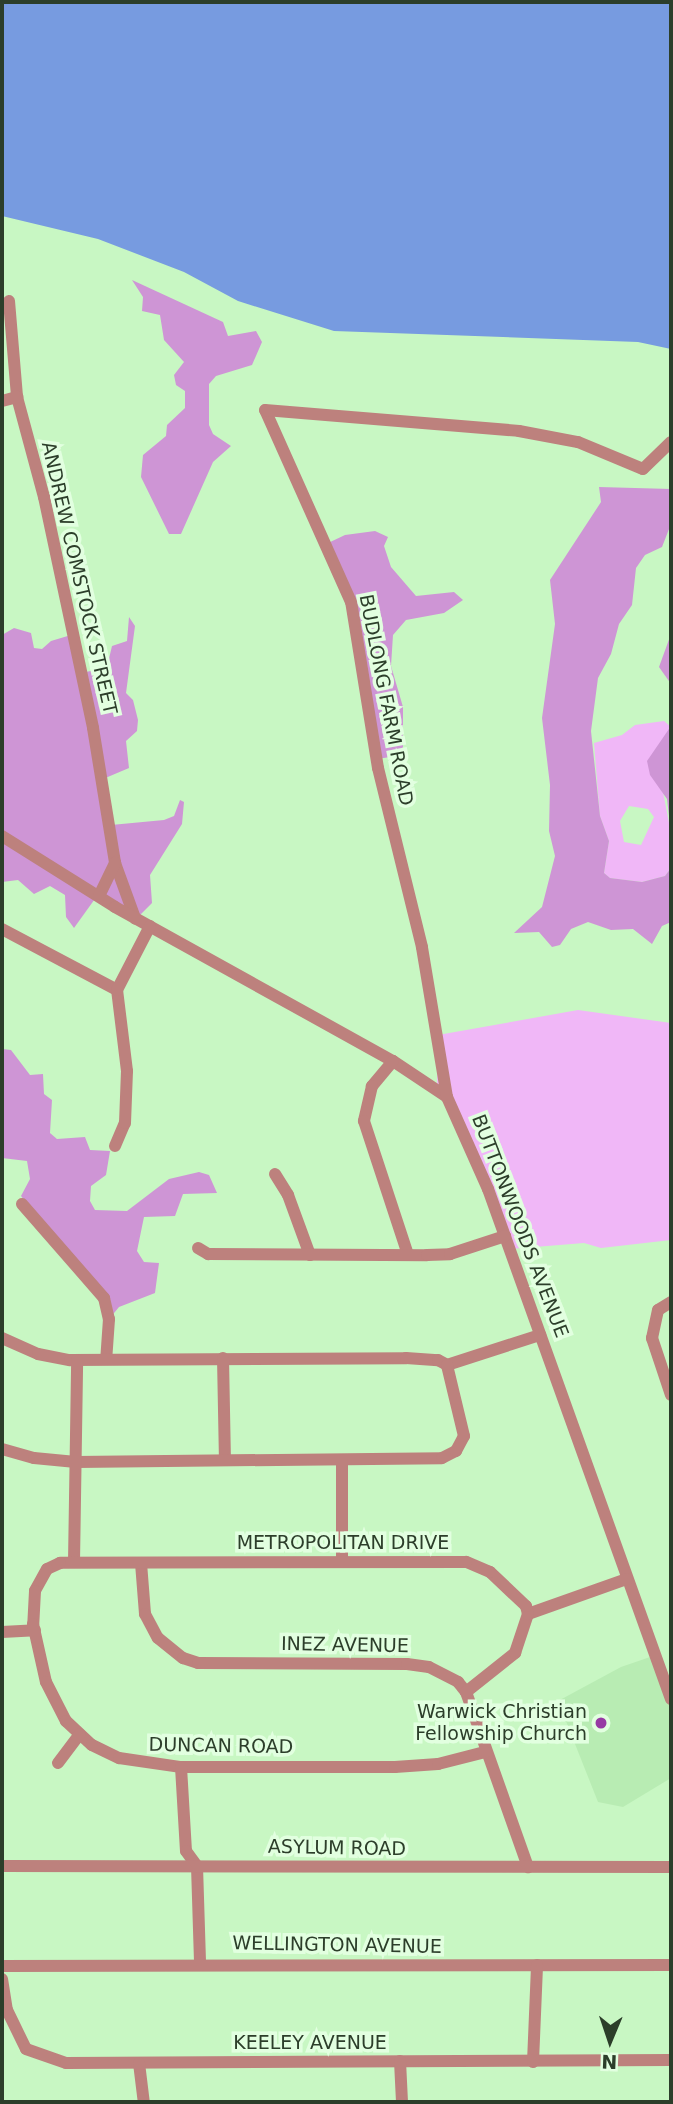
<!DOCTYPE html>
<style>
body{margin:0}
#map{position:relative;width:673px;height:2104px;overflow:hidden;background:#c8f7c3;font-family:"DejaVu Sans",sans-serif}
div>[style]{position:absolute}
.built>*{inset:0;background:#b8ecb3}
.green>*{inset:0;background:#f0b7f7}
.forest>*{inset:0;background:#ce95d5}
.water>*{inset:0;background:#779be0}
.minor>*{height:12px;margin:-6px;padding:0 6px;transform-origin:6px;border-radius:6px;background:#bd817d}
.dots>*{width:19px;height:19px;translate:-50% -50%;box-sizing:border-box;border:4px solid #e2ffe0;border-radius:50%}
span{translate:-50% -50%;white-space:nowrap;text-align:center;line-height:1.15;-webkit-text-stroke:7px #e2ffe0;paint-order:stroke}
.street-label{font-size:19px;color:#2c3e2a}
.poi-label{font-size:19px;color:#2c3e2a}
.right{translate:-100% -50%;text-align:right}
.frame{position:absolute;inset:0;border:4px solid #2c3e2a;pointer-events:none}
.north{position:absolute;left:575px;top:2006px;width:70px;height:70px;-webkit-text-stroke:5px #e2ffe0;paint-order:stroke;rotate:182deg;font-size:19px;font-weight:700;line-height:28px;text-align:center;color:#2c3e2a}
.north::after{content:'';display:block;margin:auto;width:24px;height:32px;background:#2c3e2a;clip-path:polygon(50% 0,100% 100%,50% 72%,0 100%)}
</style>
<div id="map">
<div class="built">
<i style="clip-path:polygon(653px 1656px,671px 1700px,671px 1778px,623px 1807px,598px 1802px,558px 1701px,621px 1667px)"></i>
</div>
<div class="green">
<i style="clip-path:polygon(evenodd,664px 721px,671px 727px,663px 792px,671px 833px,671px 868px,665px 876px,642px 882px,610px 878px,604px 873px,609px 841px,600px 816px,594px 743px,622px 735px,635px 725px,664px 721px,629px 806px,648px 809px,654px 817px,641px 845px,624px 842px,620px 821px,629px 806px)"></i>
<i style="clip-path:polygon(578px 1010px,671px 1023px,671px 1240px,601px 1248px,584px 1243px,510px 1249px,437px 1087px,438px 1035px)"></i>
</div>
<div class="forest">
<i style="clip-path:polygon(132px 280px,223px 322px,228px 336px,256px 331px,262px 342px,252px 365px,216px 376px,209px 384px,209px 425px,213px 434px,231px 446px,213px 462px,181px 534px,169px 534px,141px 477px,143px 455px,166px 436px,167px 425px,185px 408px,185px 391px,176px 385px,174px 375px,184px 362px,164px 340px,160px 315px,142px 311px,143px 297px)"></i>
<i style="clip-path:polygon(599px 487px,671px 489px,671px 524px,662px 547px,645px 555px,636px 568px,632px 605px,619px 624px,611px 654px,598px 678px,591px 731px,600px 816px,609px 841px,604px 873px,610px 878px,642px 882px,665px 876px,671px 868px,671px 922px,662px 926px,652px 944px,633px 929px,611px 930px,588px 922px,571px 929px,560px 945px,552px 947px,539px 932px,514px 933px,542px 907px,555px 856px,549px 831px,550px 785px,542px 718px,555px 624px,550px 580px,601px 502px)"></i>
<i style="clip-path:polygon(375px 531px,388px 537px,384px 546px,391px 567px,416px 596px,454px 592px,463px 600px,444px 613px,406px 620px,393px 635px,391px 666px,403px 707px,403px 747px,397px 756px,377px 759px,359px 641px,326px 544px,345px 535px)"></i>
<i style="clip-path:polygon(129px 617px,135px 626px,126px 693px,133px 700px,138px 720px,137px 731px,126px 741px,129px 768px,103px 779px,111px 825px,164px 820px,174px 816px,180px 800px,184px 802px,182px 824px,150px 875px,152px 903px,137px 918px,97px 896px,74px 928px,66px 917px,65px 895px,50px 886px,34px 894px,18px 880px,2px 882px,2px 635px,14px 628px,31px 633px,34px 648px,42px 649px,51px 641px,71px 635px,82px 673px,107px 667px,112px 646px,127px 641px)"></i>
<i style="clip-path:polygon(671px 634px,671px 684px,659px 667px)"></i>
<i style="clip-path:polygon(671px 726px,671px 833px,667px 799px,650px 775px,647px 761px)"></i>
<i style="clip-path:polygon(2px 1049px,11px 1050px,30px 1075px,43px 1074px,44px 1094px,52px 1100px,50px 1133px,57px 1139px,85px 1137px,90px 1150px,110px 1151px,106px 1175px,91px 1186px,90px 1201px,95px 1210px,127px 1211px,169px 1179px,199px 1172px,209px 1175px,217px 1193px,183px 1194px,175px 1216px,144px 1217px,137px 1251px,144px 1262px,159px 1263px,155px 1293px,119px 1307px,110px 1318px,87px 1278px,21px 1196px,30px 1179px,27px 1161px,2px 1158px)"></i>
</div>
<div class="water">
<i style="clip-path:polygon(2px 2px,671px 2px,671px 349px,638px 342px,334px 331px,238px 301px,184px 272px,98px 239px,2px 216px)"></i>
</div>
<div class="minor">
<i style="left:9px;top:301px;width:96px;rotate:85.2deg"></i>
<i style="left:17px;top:397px;width:104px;rotate:74.9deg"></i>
<i style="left:44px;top:497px;width:236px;rotate:78deg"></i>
<i style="left:93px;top:728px;width:137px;rotate:80.7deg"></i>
<i style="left:115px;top:863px;width:59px;rotate:70deg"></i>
<i style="left:2px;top:401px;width:16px;rotate:-15deg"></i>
<i style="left:2px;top:836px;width:133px;rotate:32.1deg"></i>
<i style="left:115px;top:907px;width:318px;rotate:29deg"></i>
<i style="left:393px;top:1061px;width:65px;rotate:33.7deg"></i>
<i style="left:447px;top:1097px;width:101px;rotate:66deg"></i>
<i style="left:488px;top:1189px;width:542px;rotate:70.26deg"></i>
<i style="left:99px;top:896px;width:37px;rotate:-64deg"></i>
<i style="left:2px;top:929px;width:130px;rotate:27.9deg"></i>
<i style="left:393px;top:1061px;width:33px;rotate:130deg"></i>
<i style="left:372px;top:1086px;width:36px;rotate:103deg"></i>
<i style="left:364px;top:1121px;width:141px;rotate:71.8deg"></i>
<i style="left:447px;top:1097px;width:152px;rotate:-99.5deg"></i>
<i style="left:422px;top:947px;width:184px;rotate:-103.8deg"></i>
<i style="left:378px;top:768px;width:168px;rotate:-99.2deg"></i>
<i style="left:351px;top:602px;width:210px;rotate:-114.1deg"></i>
<i style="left:265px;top:410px;width:255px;rotate:4.7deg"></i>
<i style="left:519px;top:431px;width:60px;rotate:10.6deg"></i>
<i style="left:578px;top:442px;width:70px;rotate:22.6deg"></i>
<i style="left:643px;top:469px;width:39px;rotate:-44deg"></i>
<i style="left:115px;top:1146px;width:25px;rotate:-67deg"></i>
<i style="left:125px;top:1123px;width:52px;rotate:-87.8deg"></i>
<i style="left:127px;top:1071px;width:82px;rotate:-97deg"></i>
<i style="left:117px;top:990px;width:72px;rotate:-62.7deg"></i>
<i style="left:275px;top:1174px;width:25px;rotate:58deg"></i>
<i style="left:288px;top:1195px;width:64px;rotate:69.9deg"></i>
<i style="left:22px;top:1204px;width:125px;rotate:48.9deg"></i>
<i style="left:104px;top:1298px;width:22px;rotate:77deg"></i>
<i style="left:109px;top:1319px;width:39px;rotate:94deg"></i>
<i style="left:198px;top:1248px;width:12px;rotate:31deg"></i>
<i style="left:208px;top:1254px;width:219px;rotate:0.3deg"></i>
<i style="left:427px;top:1255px;width:23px;rotate:-2deg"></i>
<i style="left:450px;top:1254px;width:58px;rotate:-18.1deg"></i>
<i style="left:671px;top:1302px;width:15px;rotate:148deg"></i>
<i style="left:658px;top:1310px;width:29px;rotate:102deg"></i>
<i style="left:652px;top:1338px;width:60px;rotate:71.6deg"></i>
<i style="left:2px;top:1338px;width:39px;rotate:24deg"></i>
<i style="left:38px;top:1354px;width:33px;rotate:11deg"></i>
<i style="left:70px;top:1360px;width:336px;rotate:-0.3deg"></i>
<i style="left:406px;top:1358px;width:32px;rotate:4deg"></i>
<i style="left:438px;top:1360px;width:10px;rotate:29deg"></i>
<i style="left:447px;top:1365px;width:98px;rotate:-17.9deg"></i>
<i style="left:223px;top:1358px;width:102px;rotate:88.9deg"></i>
<i style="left:2px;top:1449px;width:33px;rotate:16deg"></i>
<i style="left:34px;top:1458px;width:42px;rotate:5.4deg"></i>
<i style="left:76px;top:1462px;width:366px;rotate:-0.6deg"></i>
<i style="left:442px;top:1458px;width:16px;rotate:-27deg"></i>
<i style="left:456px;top:1451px;width:17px;rotate:-62deg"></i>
<i style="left:464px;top:1436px;width:73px;rotate:-103.5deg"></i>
<i style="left:342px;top:1460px;width:101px;rotate:90deg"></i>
<i style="left:74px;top:1562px;width:202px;rotate:-89.1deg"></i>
<i style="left:141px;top:1563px;width:51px;rotate:85.5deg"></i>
<i style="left:145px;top:1614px;width:27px;rotate:62deg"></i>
<i style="left:158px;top:1638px;width:32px;rotate:39deg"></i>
<i style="left:183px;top:1658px;width:16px;rotate:18deg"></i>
<i style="left:198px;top:1663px;width:209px;rotate:0.3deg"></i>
<i style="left:407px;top:1664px;width:22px;rotate:8deg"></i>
<i style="left:429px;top:1667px;width:33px;rotate:27deg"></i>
<i style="left:458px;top:1682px;width:13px;rotate:51deg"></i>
<i style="left:466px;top:1692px;width:186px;rotate:70.5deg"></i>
<i style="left:528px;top:1614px;width:105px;rotate:-19.5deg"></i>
<i style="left:2px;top:1632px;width:33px;rotate:-3deg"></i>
<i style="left:466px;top:1692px;width:63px;rotate:-38.5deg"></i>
<i style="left:515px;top:1653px;width:41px;rotate:-71.6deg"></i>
<i style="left:528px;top:1614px;width:8px;rotate:-104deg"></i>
<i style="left:526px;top:1606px;width:50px;rotate:-136.6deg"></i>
<i style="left:490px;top:1572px;width:26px;rotate:-157deg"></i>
<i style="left:466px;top:1562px;width:406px;rotate:179.9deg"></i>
<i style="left:60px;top:1563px;width:14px;rotate:155deg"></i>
<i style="left:47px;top:1569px;width:25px;rotate:119deg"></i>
<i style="left:35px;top:1591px;width:33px;rotate:93deg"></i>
<i style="left:33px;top:1624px;width:59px;rotate:77.4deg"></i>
<i style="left:46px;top:1682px;width:44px;rotate:62.9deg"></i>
<i style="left:66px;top:1721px;width:35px;rotate:43deg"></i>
<i style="left:92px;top:1745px;width:30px;rotate:26deg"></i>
<i style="left:119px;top:1758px;width:63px;rotate:8.3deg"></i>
<i style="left:181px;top:1767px;width:214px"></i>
<i style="left:395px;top:1767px;width:43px;rotate:-4deg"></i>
<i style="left:438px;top:1764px;width:49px;rotate:-14.3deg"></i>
<i style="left:58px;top:1763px;width:36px;rotate:-53deg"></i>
<i style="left:181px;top:1767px;width:84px;rotate:86.6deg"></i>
<i style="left:186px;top:1851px;width:19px;rotate:54deg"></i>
<i style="left:197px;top:1866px;width:97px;rotate:88.2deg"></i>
<i style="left:2px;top:1866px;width:669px;rotate:0.09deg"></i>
<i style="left:2px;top:1966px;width:669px;rotate:-0.09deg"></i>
<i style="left:2px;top:1979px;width:31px;rotate:81deg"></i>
<i style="left:7px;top:2010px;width:43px;rotate:64deg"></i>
<i style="left:26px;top:2049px;width:42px;rotate:19.3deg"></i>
<i style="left:66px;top:2063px;width:605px;rotate:-0.28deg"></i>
<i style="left:400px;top:2061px;width:41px;rotate:87.2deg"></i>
<i style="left:533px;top:2062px;width:97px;rotate:-87.6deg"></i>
<i style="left:139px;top:2063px;width:39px;rotate:83deg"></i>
</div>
<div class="dots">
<i style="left:601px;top:1723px;background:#973aa4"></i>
</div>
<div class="street-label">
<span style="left:79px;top:578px;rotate:77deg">ANDREW COMSTOCK STREET</span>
<span style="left:386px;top:700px;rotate:79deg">BUDLONG FARM ROAD</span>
<span style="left:520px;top:1226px;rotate:69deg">BUTTONWOODS AVENUE</span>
<span style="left:343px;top:1543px">METROPOLITAN DRIVE</span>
<span style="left:345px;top:1645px;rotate:1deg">INEZ AVENUE</span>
<span style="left:221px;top:1746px;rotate:1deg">DUNCAN ROAD</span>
<span style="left:337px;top:1848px;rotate:1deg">ASYLUM ROAD</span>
<span style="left:337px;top:1945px;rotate:1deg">WELLINGTON AVENUE</span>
<span style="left:310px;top:2043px">KEELEY AVENUE</span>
</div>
<div class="poi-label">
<span class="right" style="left:587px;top:1723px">Warwick Christian<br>Fellowship Church</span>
</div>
<div class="frame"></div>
<div class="north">N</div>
</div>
